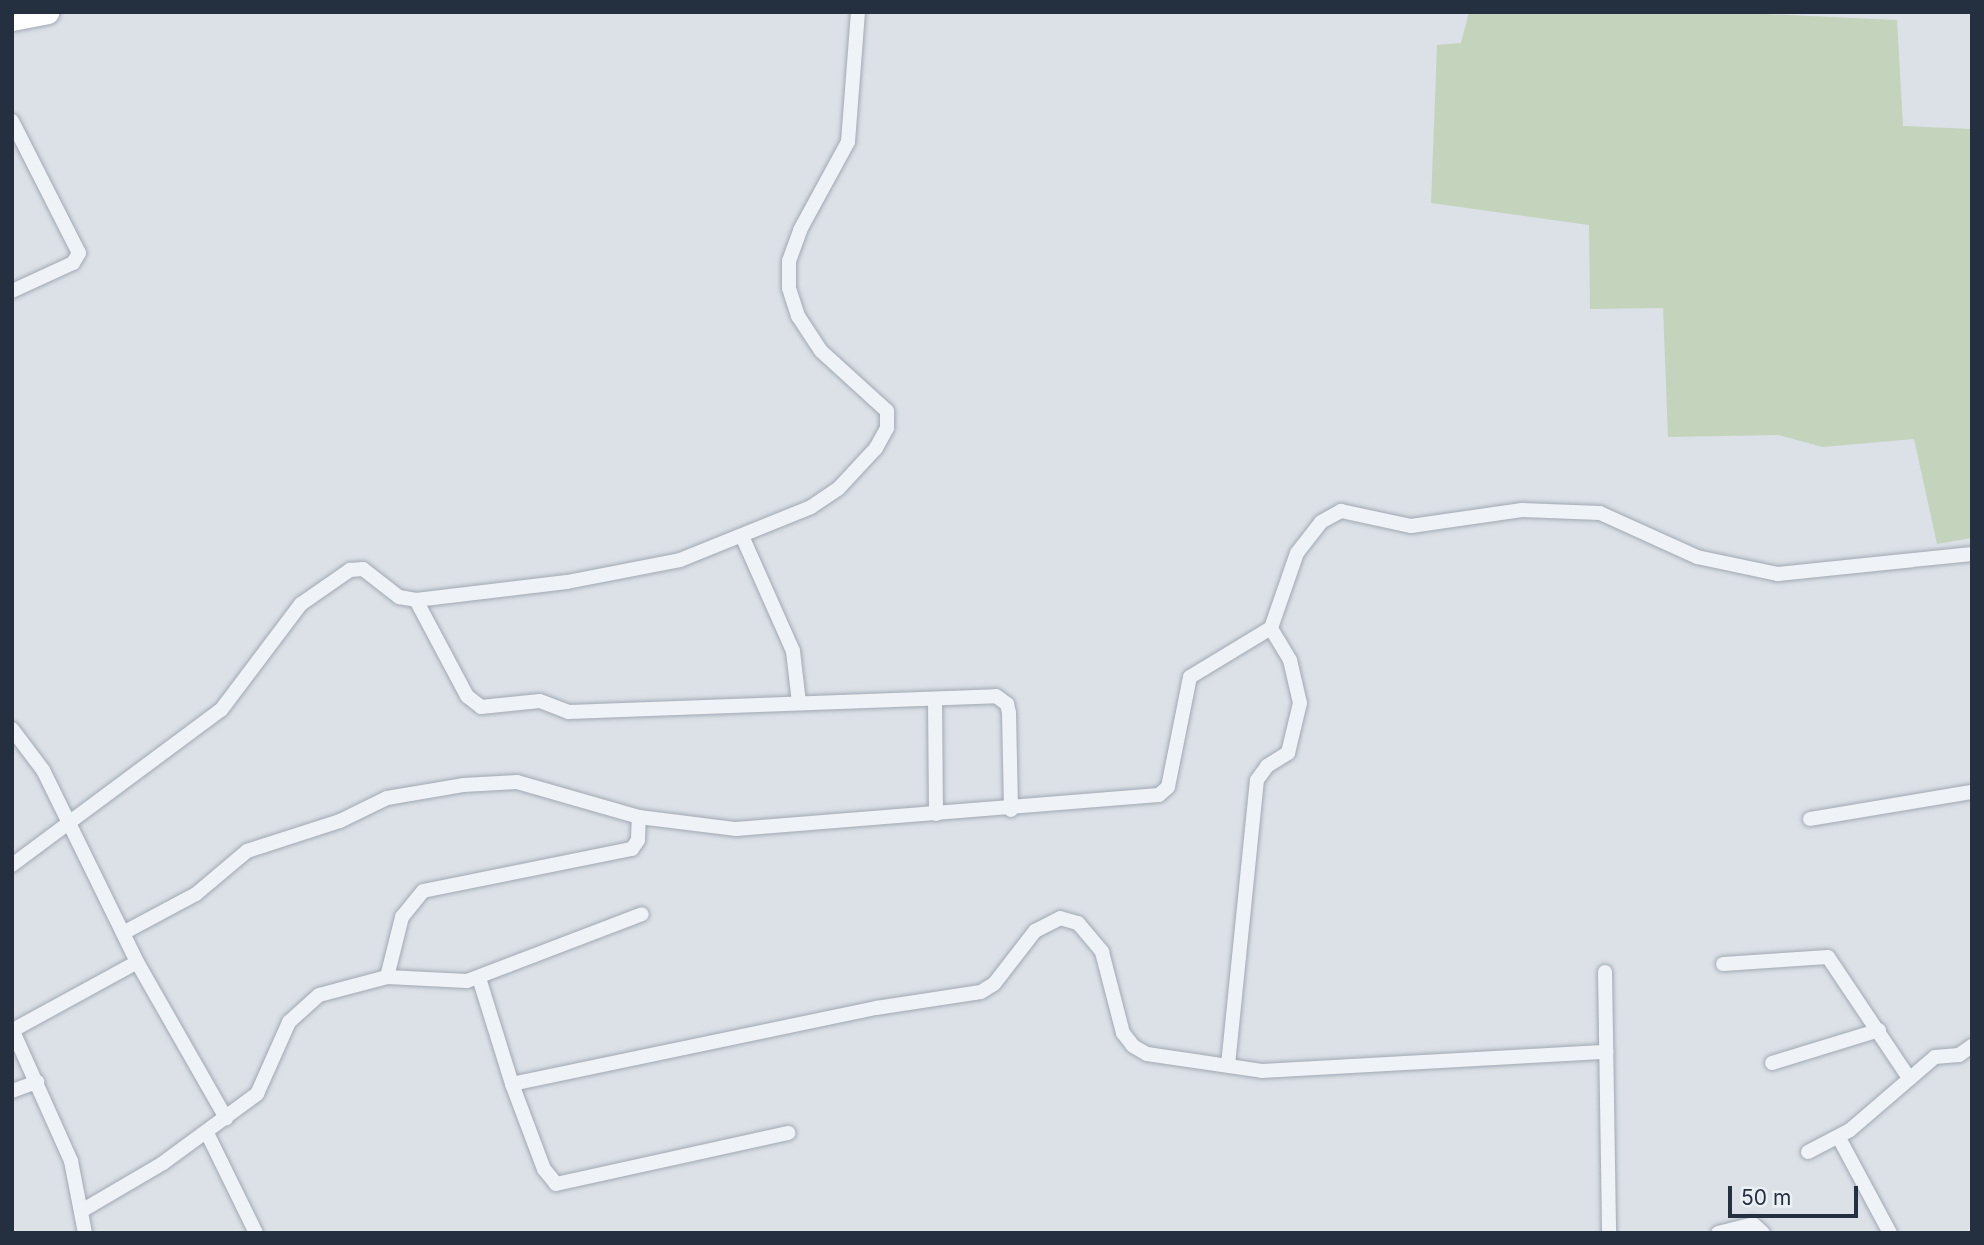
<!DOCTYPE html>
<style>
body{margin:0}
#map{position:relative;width:1984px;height:1245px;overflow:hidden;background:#dce1e8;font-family:Inter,sans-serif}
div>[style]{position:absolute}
.green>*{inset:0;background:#c4d3bc}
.roads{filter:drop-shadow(0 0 2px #a1a8b2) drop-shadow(0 0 2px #a1a8b2)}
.minor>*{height:14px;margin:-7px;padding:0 7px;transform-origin:7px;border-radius:7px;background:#eff2f6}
.primary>*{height:23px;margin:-11.5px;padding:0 11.5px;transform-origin:11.5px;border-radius:11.5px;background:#fff}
span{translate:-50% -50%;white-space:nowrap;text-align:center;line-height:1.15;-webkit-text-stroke:7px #ebf0f5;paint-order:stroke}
.frame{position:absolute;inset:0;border:14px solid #243040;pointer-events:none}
.scale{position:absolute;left:1728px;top:1186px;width:130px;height:32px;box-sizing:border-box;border:4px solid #243040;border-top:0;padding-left:9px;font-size:21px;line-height:24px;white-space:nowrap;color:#243040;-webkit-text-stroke:5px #ebf0f5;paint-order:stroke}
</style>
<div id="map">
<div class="green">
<i style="clip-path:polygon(1469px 12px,1720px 12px,1897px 20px,1903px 126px,1972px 129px,1972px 538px,1937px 544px,1914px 439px,1823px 447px,1778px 435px,1668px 437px,1663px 308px,1590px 309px,1589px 225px,1431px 203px,1437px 45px,1461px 43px)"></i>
</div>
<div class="roads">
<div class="minor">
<i style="left:12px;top:121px;width:148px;rotate:63.1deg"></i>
<i style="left:79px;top:253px;width:12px;rotate:121deg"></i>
<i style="left:73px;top:263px;width:67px;rotate:155.3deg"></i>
<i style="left:742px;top:536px;width:126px;rotate:66.1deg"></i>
<i style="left:793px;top:651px;width:52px;rotate:83.4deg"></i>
<i style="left:416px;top:600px;width:109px;rotate:62deg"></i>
<i style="left:467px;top:696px;width:18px;rotate:38deg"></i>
<i style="left:481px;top:707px;width:59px;rotate:-5.8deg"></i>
<i style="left:540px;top:701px;width:31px;rotate:21deg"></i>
<i style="left:569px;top:712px;width:427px;rotate:-2.1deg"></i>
<i style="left:996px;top:696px;width:14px;rotate:36deg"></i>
<i style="left:1007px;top:704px;width:9px;rotate:77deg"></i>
<i style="left:1009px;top:713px;width:97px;rotate:88.8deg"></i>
<i style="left:935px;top:699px;width:115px;rotate:89.5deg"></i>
<i style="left:12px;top:729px;width:51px;rotate:52.9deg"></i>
<i style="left:43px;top:770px;width:214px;rotate:63.9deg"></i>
<i style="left:137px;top:962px;width:180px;rotate:60.3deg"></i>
<i style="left:1810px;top:819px;width:164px;rotate:-9.5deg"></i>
<i style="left:12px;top:865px;width:260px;rotate:-36.6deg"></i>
<i style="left:221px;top:710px;width:133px;rotate:-53deg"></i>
<i style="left:301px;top:604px;width:60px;rotate:-34.8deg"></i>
<i style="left:350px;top:570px;width:13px;rotate:-4deg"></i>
<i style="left:363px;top:569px;width:46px;rotate:37.9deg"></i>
<i style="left:399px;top:597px;width:17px;rotate:10deg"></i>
<i style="left:416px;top:600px;width:152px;rotate:-6.8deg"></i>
<i style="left:567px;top:582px;width:115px;rotate:-11deg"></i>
<i style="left:680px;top:560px;width:141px;rotate:-22deg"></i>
<i style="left:811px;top:507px;width:32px;rotate:-34deg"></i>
<i style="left:838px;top:489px;width:56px;rotate:-47.2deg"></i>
<i style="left:876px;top:448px;width:23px;rotate:-61deg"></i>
<i style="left:887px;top:428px;width:17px;rotate:-90deg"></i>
<i style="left:887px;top:411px;width:89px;rotate:-137.7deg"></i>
<i style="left:821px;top:351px;width:42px;rotate:-123.3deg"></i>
<i style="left:798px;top:316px;width:29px;rotate:-108deg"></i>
<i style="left:789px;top:288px;width:27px;rotate:-90deg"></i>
<i style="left:789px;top:261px;width:33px;rotate:-70deg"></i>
<i style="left:800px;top:230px;width:100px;rotate:-61.4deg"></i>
<i style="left:848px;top:142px;width:130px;rotate:-85.6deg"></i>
<i style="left:123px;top:933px;width:83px;rotate:-28.1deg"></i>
<i style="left:196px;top:894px;width:67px;rotate:-40.1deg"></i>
<i style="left:247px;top:851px;width:98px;rotate:-17.9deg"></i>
<i style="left:340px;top:821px;width:52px;rotate:-26.1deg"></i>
<i style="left:387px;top:798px;width:77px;rotate:-9.7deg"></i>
<i style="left:463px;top:785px;width:54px;rotate:-3.2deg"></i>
<i style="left:517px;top:782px;width:127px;rotate:16deg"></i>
<i style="left:639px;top:817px;width:98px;rotate:7.1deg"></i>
<i style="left:736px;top:829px;width:424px;rotate:-4.6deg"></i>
<i style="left:1159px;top:795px;width:12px;rotate:-42deg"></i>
<i style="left:1168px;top:787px;width:112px;rotate:-78.7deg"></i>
<i style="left:1190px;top:677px;width:95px;rotate:-31.2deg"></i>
<i style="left:1271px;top:628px;width:79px;rotate:-70.9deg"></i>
<i style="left:1297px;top:553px;width:39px;rotate:-52deg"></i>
<i style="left:1321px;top:522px;width:23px;rotate:-29deg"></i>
<i style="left:1341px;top:511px;width:72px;rotate:12.1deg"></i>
<i style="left:1411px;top:526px;width:112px;rotate:-8.2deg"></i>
<i style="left:1522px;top:510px;width:78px;rotate:2.2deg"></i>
<i style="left:1600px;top:513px;width:107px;rotate:24.4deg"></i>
<i style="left:1697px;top:557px;width:83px;rotate:11.9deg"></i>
<i style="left:1778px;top:574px;width:195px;rotate:-5.9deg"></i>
<i style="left:1723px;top:964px;width:105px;rotate:-3.8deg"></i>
<i style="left:1828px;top:957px;width:146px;rotate:56.2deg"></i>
<i style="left:1605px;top:972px;width:261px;rotate:89.1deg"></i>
<i style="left:387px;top:977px;width:62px;rotate:-76deg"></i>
<i style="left:402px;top:917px;width:33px;rotate:-51deg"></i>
<i style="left:423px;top:891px;width:213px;rotate:-11.4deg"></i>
<i style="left:632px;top:849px;width:11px;rotate:-56deg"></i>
<i style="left:638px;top:840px;width:23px;rotate:-88deg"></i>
<i style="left:479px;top:978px;width:111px;rotate:72.7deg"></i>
<i style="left:512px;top:1084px;width:91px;rotate:69.4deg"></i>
<i style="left:544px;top:1169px;width:19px;rotate:51deg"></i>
<i style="left:556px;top:1184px;width:238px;rotate:-12.4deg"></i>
<i style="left:12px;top:1029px;width:145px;rotate:65.9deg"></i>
<i style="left:71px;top:1161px;width:73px;rotate:79deg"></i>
<i style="left:13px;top:1030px;width:141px;rotate:-28.7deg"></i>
<i style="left:1772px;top:1063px;width:112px;rotate:-17.1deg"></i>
<i style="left:1228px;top:1065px;width:286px;rotate:-84.2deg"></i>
<i style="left:1257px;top:780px;width:17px;rotate:-54deg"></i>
<i style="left:1267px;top:766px;width:25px;rotate:-32deg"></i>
<i style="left:1288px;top:753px;width:51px;rotate:-76.5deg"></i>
<i style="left:1300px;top:703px;width:44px;rotate:-103.1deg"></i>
<i style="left:1290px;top:660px;width:37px;rotate:-121deg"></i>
<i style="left:512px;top:1084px;width:372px;rotate:-11.8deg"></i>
<i style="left:876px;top:1008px;width:106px;rotate:-8.7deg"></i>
<i style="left:981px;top:992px;width:15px;rotate:-32deg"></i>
<i style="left:994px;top:984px;width:67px;rotate:-52.3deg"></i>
<i style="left:1035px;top:931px;width:28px;rotate:-27deg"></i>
<i style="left:1060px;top:918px;width:19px;rotate:16deg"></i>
<i style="left:1078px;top:923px;width:38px;rotate:50deg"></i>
<i style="left:1102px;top:952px;width:84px;rotate:75.5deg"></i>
<i style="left:1123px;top:1033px;width:16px;rotate:52deg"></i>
<i style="left:1133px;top:1046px;width:16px;rotate:30deg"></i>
<i style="left:1147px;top:1054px;width:116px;rotate:8.4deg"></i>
<i style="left:1262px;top:1071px;width:345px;rotate:-3.2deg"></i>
<i style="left:12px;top:1091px;width:27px;rotate:-20deg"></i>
<i style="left:207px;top:1133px;width:111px;rotate:63.9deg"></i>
<i style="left:1839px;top:1138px;width:108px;rotate:61.8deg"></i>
<i style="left:1808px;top:1152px;width:47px;rotate:-27.6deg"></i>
<i style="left:1850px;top:1130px;width:112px;rotate:-40.7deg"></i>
<i style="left:1935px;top:1057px;width:24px;rotate:-5deg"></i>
<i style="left:1959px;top:1055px;width:16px;rotate:-35deg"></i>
<i style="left:83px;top:1210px;width:93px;rotate:-30.4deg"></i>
<i style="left:163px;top:1163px;width:117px;rotate:-36.3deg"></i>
<i style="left:257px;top:1094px;width:79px;rotate:-66deg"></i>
<i style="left:289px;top:1022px;width:40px;rotate:-42deg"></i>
<i style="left:319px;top:995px;width:70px;rotate:-14.8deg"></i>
<i style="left:387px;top:977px;width:80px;rotate:2.9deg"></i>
<i style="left:467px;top:981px;width:187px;rotate:-20.9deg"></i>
<i style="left:1718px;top:1233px;width:36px;rotate:-14deg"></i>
<i style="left:1753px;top:1224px;width:13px;rotate:42deg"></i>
</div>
<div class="primary">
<i style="left:12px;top:19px;width:36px;rotate:-11deg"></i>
</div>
</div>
<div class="frame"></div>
<div class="scale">50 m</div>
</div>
